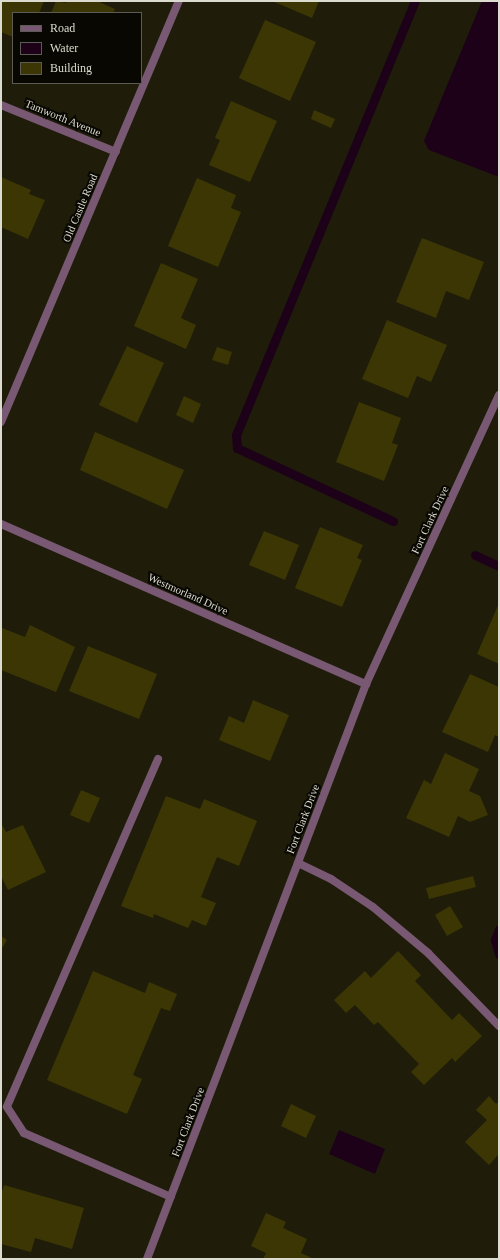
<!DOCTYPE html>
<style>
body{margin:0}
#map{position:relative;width:500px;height:1260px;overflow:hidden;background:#1f1d0a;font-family:"Times New Roman",serif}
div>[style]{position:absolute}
.water>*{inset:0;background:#1c0118}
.stream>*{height:9px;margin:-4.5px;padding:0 4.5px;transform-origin:4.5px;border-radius:4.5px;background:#1c0118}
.building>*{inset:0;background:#3b3604}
.service>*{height:8px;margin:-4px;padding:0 4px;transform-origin:4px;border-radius:4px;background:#785872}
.minor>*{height:8px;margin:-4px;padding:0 4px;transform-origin:4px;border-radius:4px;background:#785872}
span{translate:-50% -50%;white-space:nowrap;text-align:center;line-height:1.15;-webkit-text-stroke:4px #080702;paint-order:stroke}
.street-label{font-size:11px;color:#dcdbcf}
.frame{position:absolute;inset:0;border:2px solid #dcdbcf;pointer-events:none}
.legend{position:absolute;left:12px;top:12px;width:130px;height:72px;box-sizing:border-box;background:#080702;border:1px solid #5d5c54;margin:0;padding:5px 7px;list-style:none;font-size:12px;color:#dcdbcf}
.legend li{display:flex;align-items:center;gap:8px;height:20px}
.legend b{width:20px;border:1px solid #5d5c54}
</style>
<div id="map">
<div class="water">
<i style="clip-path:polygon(482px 1px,499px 1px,499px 177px,429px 150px,424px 141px)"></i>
<i style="clip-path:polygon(339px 1130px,385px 1149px,375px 1174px,329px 1154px)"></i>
</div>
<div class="stream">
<i style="left:393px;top:521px;width:172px;rotate:-154.9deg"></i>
<i style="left:237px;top:448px;width:13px;rotate:-94deg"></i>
<i style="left:236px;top:435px;width:469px;rotate:-67.6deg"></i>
<i style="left:475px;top:555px;width:26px;rotate:25deg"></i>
<i style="left:499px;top:929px;width:12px;rotate:110deg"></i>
<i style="left:495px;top:940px;width:15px;rotate:74deg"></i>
</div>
<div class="building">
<i style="clip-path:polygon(1px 1px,44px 1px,39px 13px,13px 13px,13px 37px,1px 32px)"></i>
<i style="clip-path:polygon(56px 1px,66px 3px,67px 1px,97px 1px,115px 9px,113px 13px,51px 13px)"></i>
<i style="clip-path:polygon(272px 1px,319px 1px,312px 18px)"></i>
<i style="clip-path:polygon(265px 20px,316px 42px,290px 101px,239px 78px)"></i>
<i style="clip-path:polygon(231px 101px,277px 121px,250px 182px,209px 165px,220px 140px,215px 138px)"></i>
<i style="clip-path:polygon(314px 110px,335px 119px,331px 128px,311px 119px)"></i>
<i style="clip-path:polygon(1px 177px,31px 190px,29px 194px,45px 200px,28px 239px,1px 227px)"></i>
<i style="clip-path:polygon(197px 178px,236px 195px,231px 208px,241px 212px,218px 267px,168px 246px)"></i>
<i style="clip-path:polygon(422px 238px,484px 262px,469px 300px,446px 291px,436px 318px,396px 302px)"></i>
<i style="clip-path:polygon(161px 263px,198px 279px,181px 318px,196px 325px,186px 349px,134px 326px)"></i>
<i style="clip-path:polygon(387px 320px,447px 345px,431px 382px,417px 376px,408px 398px,362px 379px)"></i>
<i style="clip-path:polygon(127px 346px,164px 363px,137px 423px,99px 405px)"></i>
<i style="clip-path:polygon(217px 347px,232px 352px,228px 365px,212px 360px)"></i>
<i style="clip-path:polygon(184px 396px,201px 404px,193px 423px,176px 415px)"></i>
<i style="clip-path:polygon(359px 402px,401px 418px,392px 443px,398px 445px,384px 481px,336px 462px)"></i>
<i style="clip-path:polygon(95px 432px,184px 470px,167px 509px,80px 470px)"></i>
<i style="clip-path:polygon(320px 527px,363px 545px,357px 558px,362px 560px,342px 607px,295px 588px)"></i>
<i style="clip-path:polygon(264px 531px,299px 545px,285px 580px,249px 565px)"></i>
<i style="clip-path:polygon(499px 603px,499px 664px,477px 654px)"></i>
<i style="clip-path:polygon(30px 625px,75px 647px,56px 692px,1px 670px,2px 628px,25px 637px)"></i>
<i style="clip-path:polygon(88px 646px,157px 674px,139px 719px,69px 691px)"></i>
<i style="clip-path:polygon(470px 674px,499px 687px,499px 737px,495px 735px,488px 752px,442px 732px)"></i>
<i style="clip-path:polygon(253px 700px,289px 715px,270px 761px,219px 740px,229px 716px,244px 723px)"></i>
<i style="clip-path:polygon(445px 753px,479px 769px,469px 791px,480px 796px,488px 815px,470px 822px,458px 816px,449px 837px,406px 818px,424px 780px,431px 784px)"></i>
<i style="clip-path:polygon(81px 790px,100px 798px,89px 823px,70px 815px)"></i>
<i style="clip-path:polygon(166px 796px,200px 809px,204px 799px,257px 821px,239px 866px,217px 857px,201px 897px,216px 903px,206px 926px,192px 920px,188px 928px,154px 914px,153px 918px,121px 906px)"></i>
<i style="clip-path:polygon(1px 823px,6px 832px,23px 825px,46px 872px,8px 890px,1px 876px)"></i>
<i style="clip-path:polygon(473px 876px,476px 887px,429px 899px,426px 888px)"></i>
<i style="clip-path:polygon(450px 906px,463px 927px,447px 936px,435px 915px)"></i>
<i style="clip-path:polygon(1px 936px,7px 940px,1px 950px)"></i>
<i style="clip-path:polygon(398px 951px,421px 975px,415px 981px,452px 1020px,459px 1013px,482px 1036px,455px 1062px,452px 1058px,424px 1085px,411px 1072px,419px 1064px,378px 1022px,374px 1025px,355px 1005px,346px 1013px,334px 1000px,365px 971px,371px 978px)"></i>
<i style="clip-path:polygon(93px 971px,145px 993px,149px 982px,177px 994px,170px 1011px,161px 1008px,133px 1075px,142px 1079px,127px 1114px,47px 1080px)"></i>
<i style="clip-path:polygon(489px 1096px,496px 1104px,499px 1101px,499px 1154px,489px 1165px,465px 1142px,487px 1120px,476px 1110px)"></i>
<i style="clip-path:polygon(291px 1104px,316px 1116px,306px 1138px,281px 1126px)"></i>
<i style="clip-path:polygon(4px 1185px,84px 1208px,72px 1249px,35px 1238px,31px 1252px,1px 1244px,1px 1195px)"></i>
<i style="clip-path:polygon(266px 1213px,286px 1222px,283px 1228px,307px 1239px,301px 1253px,314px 1259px,263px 1259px,266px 1253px,251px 1246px)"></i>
</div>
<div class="service">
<i style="left:158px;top:759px;width:379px;rotate:113.5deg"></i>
<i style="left:7px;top:1107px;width:31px;rotate:57deg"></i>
<i style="left:24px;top:1133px;width:160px;rotate:23.5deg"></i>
</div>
<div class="minor">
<i style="left:1px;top:105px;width:124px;rotate:22.2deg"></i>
<i style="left:1px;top:422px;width:457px;rotate:-67.1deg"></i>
<i style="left:1px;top:524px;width:399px;rotate:23.7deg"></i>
<i style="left:298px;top:863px;width:37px;rotate:26deg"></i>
<i style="left:331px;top:879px;width:50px;rotate:33.7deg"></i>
<i style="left:373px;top:907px;width:72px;rotate:39.9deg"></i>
<i style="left:428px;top:953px;width:102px;rotate:45.8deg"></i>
<i style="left:147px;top:1259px;width:615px;rotate:-69.15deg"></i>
<i style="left:366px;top:684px;width:318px;rotate:-65.3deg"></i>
</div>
<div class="street-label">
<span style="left:63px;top:118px;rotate:22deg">Tamworth Avenue</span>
<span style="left:80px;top:208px;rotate:-67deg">Old Castle Road</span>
<span style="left:430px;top:520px;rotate:-65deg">Fort Clark Drive</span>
<span style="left:188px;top:594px;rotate:24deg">Westmorland Drive</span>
<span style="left:303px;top:819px;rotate:-69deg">Fort Clark Drive</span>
<span style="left:188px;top:1122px;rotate:-69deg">Fort Clark Drive</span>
</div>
<div class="frame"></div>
<ul class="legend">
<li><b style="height:5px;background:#785872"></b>Road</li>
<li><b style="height:11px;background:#1c0118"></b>Water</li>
<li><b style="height:11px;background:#3b3604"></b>Building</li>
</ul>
</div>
